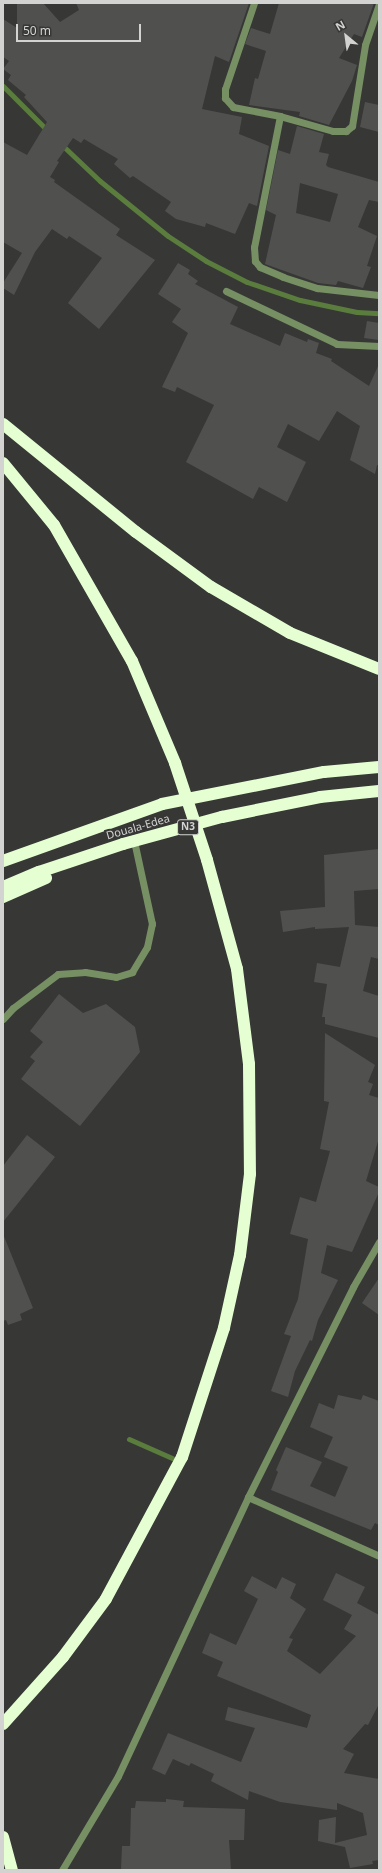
<!DOCTYPE html>
<style>
body{margin:0}
#map{position:relative;width:382px;height:1873px;overflow:hidden;background:#373836;font-family:"Noto Sans",sans-serif}
div>[style]{position:absolute}
.stream>*{height:5px;margin:-2.5px;padding:0 2.5px;transform-origin:2.5px;border-radius:2.5px;background:#5a7d3d}
.building>*{inset:0;background:#50514f}
.minor>*{height:7px;margin:-3.5px;padding:0 3.5px;transform-origin:3.5px;border-radius:3.5px;background:#779063}
.highway>*{height:12px;margin:-6px;padding:0 6px;transform-origin:6px;border-radius:6px;background:#e5ffd2}
span{translate:-50% -50%;white-space:nowrap;text-align:center;line-height:1.15;-webkit-text-stroke:4px #373836;paint-order:stroke}
.shield-label span{padding:1px 3px;background:#373836;border:1px solid;border-radius:3px;-webkit-text-stroke-width:0}
.shield-label{font-size:10px;color:#d3d4d2;font-weight:700}
.street-label{font-size:11px;color:#d3d4d2}
.frame{position:absolute;inset:0;border:4px solid #d3d4d2;pointer-events:none}
.north{position:absolute;left:326px;top:16px;width:40px;height:40px;-webkit-text-stroke:3px #373836;paint-order:stroke;rotate:331deg;font-size:11px;font-weight:700;line-height:16px;text-align:center;color:#d3d4d2}
.north::after{content:'';display:block;margin:auto;width:14px;height:18px;background:#d3d4d2;clip-path:polygon(50% 0,100% 100%,50% 72%,0 100%)}
.scale{position:absolute;left:16px;top:24px;width:125px;height:18px;box-sizing:border-box;border:2px solid #d3d4d2;border-top:0;padding-left:5px;font-size:12px;line-height:14px;white-space:nowrap;color:#d3d4d2;-webkit-text-stroke:3px #373836;paint-order:stroke}
</style>
<div id="map">
<div class="stream">
<i style="left:3px;top:86px;width:65px;rotate:45deg"></i>
<i style="left:62px;top:145px;width:52px;rotate:43.5deg"></i>
<i style="left:100px;top:181px;width:87px;rotate:39deg"></i>
<i style="left:168px;top:236px;width:45px;rotate:33.3deg"></i>
<i style="left:206px;top:261px;width:46px;rotate:27.1deg"></i>
<i style="left:247px;top:282px;width:56px;rotate:18.8deg"></i>
<i style="left:300px;top:300px;width:58px;rotate:11.9deg"></i>
<i style="left:357px;top:312px;width:22px;rotate:3deg"></i>
<i style="left:129px;top:1439px;width:47px;rotate:23.8deg"></i>
</div>
<div class="building">
<i style="clip-path:polygon(17px 3px,43px 3px,60px 22px,79px 10px,76px 3px,249px 3px,229px 62px,215px 56px,202px 109px,242px 117px,239px 134px,269px 146px,257px 206px,249px 203px,235px 234px,206px 223px,205px 227px,176px 219px,165px 211px,171px 202px,133px 176px,130px 178px,114px 164px,118px 159px,84px 139px,81px 143px,73px 138px,57px 161px,59px 162px,50px 177px,55px 180px,54px 182px,120px 229px,116px 235px,155px 260px,99px 329px,68px 303px,102px 258px,69px 236px,67px 239px,52px 229px,35px 252px,14px 295px,3px 288px,3px 283px,22px 253px,3px 242px,3px 142px,27px 155px,47px 122px,24px 97px,26px 95px,8px 80px,11px 75px,3px 69px,9px 61px,3px 57px,3px 19px,17px 28px)"></i>
<i style="clip-path:polygon(279px 3px,374px 3px,362px 37px,354px 34px,339px 58px,357px 65px,352px 81px,329px 125px,299px 116px,300px 112px,249px 105px,255px 78px,258px 79px,266px 51px,245px 44px,251px 28px,270px 34px)"></i>
<i style="clip-path:polygon(365px 102px,379px 105px,379px 132px,360px 127px)"></i>
<i style="clip-path:polygon(evenodd,297px 126px,324px 134px,319px 152px,329px 154px,326px 165px,328px 167px,379px 182px,379px 202px,369px 200px,358px 227px,377px 236px,367px 266px,371px 267px,363px 288px,338px 281px,336px 285px,318px 283px,265px 264px,276px 215px,266px 210px,278px 150px,290px 154px,297px 126px,300px 183px,338px 194px,330px 222px,296px 213px,300px 183px)"></i>
<i style="clip-path:polygon(178px 263px,190px 270px,188px 274px,198px 281px,195px 284px,238px 307px,230px 324px,280px 346px,285px 333px,307px 342px,308px 339px,319px 343px,316px 353px,332px 359px,331px 361px,369px 386px,379px 364px,379px 465px,377px 465px,375px 474px,350px 460px,360px 426px,337px 411px,319px 441px,288px 424px,277px 447px,306px 462px,287px 502px,259px 487px,253px 499px,186px 462px,214px 405px,177px 387px,175px 392px,162px 387px,188px 333px,172px 322px,181px 309px,158px 294px)"></i>
<i style="clip-path:polygon(367px 321px,379px 323px,379px 340px,364px 338px)"></i>
<i style="clip-path:polygon(379px 849px,379px 889px,354px 891px,355px 925px,379px 927px,379px 959px,371px 957px,363px 991px,379px 996px,379px 1038px,325px 1024px,325px 1017px,322px 1017px,327px 984px,314px 982px,317px 963px,340px 967px,349px 927px,315px 929px,315px 927px,283px 932px,280px 911px,325px 907px,324px 855px)"></i>
<i style="clip-path:polygon(59px 994px,83px 1013px,106px 1004px,135px 1027px,140px 1052px,80px 1126px,21px 1079px,35px 1061px,30px 1057px,43px 1042px,30px 1031px)"></i>
<i style="clip-path:polygon(325px 1033px,375px 1065px,368px 1082px,373px 1084px,369px 1095px,379px 1098px,379px 1138px,366px 1181px,379px 1187px,379px 1192px,352px 1252px,327px 1245px,321px 1273px,338px 1280px,318px 1320px,312px 1341px,310px 1340px,295px 1371px,288px 1397px,271px 1391px,291px 1336px,284px 1334px,298px 1299px,308px 1239px,290px 1234px,300px 1197px,316px 1202px,330px 1151px,320px 1149px,329px 1102px,324px 1101px)"></i>
<i style="clip-path:polygon(27px 1135px,55px 1157px,3px 1222px,3px 1166px)"></i>
<i style="clip-path:polygon(3px 1234px,33px 1308px,20px 1314px,22px 1320px,8px 1325px,6px 1320px,3px 1321px)"></i>
<i style="clip-path:polygon(379px 1278px,379px 1315px,362px 1303px)"></i>
<i style="clip-path:polygon(338px 1395px,361px 1400px,363px 1395px,379px 1401px,379px 1525px,375px 1523px,371px 1530px,271px 1490px,278px 1472px,276px 1470px,286px 1447px,322px 1462px,310px 1486px,335px 1497px,348px 1467px,324px 1457px,333px 1437px,310px 1427px,319px 1403px,334px 1409px)"></i>
<i style="clip-path:polygon(336px 1573px,365px 1587px,357px 1603px,379px 1615px,379px 1704px,368px 1725px,365px 1724px,343px 1749px,354px 1754px,344px 1773px,379px 1779px,379px 1860px,372px 1861px,369px 1850px,373px 1864px,350px 1868px,345px 1847px,318px 1841px,319px 1820px,336px 1817px,335px 1843px,367px 1835px,363px 1813px,337px 1803px,337px 1810px,280px 1802px,249px 1791px,248px 1800px,211px 1781px,214px 1774px,191px 1763px,189px 1766px,173px 1759px,165px 1775px,152px 1769px,168px 1733px,241px 1762px,255px 1728px,225px 1720px,228px 1707px,307px 1728px,311px 1715px,217px 1676px,223px 1662px,202px 1653px,210px 1633px,236px 1645px,258px 1599px,244px 1591px,252px 1576px,276px 1589px,282px 1577px,296px 1584px,290px 1598px,306px 1609px,289px 1638px,293px 1639px,287px 1651px,320px 1674px,356px 1636px,344px 1629px,352px 1615px,323px 1600px)"></i>
<i style="clip-path:polygon(166px 1799px,184px 1801px,183px 1807px,245px 1809px,244px 1840px,229px 1840px,231px 1870px,121px 1870px,122px 1846px,130px 1846px,131px 1808px,135px 1808px,136px 1801px,166px 1802px)"></i>
</div>
<div class="minor">
<i style="left:254px;top:3px;width:91px;rotate:108.6deg"></i>
<i style="left:225px;top:89px;width:9px;rotate:90deg"></i>
<i style="left:225px;top:98px;width:12px;rotate:48deg"></i>
<i style="left:233px;top:107px;width:48px;rotate:10.8deg"></i>
<i style="left:379px;top:4px;width:43px;rotate:108.9deg"></i>
<i style="left:365px;top:45px;width:82px;rotate:99.1deg"></i>
<i style="left:352px;top:126px;width:8px;rotate:140deg"></i>
<i style="left:346px;top:131px;width:13px;rotate:180deg"></i>
<i style="left:333px;top:131px;width:55px;rotate:-164.2deg"></i>
<i style="left:280px;top:116px;width:134px;rotate:101.2deg"></i>
<i style="left:254px;top:247px;width:14px;rotate:86deg"></i>
<i style="left:255px;top:261px;width:8px;rotate:50deg"></i>
<i style="left:260px;top:267px;width:25px;rotate:23deg"></i>
<i style="left:283px;top:277px;width:36px;rotate:18deg"></i>
<i style="left:317px;top:288px;width:62px;rotate:6.4deg"></i>
<i style="left:226px;top:291px;width:123px;rotate:25.5deg"></i>
<i style="left:337px;top:344px;width:42px;rotate:2.7deg"></i>
<i style="left:3px;top:1019px;width:15px;rotate:-48deg"></i>
<i style="left:13px;top:1008px;width:56px;rotate:-37.1deg"></i>
<i style="left:58px;top:974px;width:27px;rotate:-4deg"></i>
<i style="left:85px;top:972px;width:31px;rotate:9deg"></i>
<i style="left:116px;top:977px;width:17px;rotate:-17deg"></i>
<i style="left:132px;top:972px;width:29px;rotate:-59deg"></i>
<i style="left:147px;top:947px;width:24px;rotate:-78deg"></i>
<i style="left:152px;top:924px;width:85px;rotate:-102.2deg"></i>
<i style="left:248px;top:1497px;width:144px;rotate:24.2deg"></i>
<i style="left:62px;top:1870px;width:109px;rotate:-59.2deg"></i>
<i style="left:118px;top:1776px;width:308px;rotate:-65deg"></i>
<i style="left:248px;top:1497px;width:235px;rotate:-63.4deg"></i>
<i style="left:353px;top:1287px;width:52px;rotate:-60deg"></i>
</div>
<div class="highway">
<i style="left:3px;top:424px;width:171px;rotate:39.1deg"></i>
<i style="left:136px;top:532px;width:93px;rotate:36.3deg"></i>
<i style="left:211px;top:587px;width:91px;rotate:30.2deg"></i>
<i style="left:290px;top:633px;width:96px;rotate:22deg"></i>
<i style="left:3px;top:463px;width:80px;rotate:50.6deg"></i>
<i style="left:54px;top:525px;width:157px;rotate:60.2deg"></i>
<i style="left:132px;top:661px;width:111px;rotate:67.1deg"></i>
<i style="left:175px;top:763px;width:102px;rotate:71.7deg"></i>
<i style="left:207px;top:860px;width:113px;rotate:74.6deg"></i>
<i style="left:237px;top:969px;width:96px;rotate:82.8deg"></i>
<i style="left:249px;top:1064px;width:110px;rotate:89.5deg"></i>
<i style="left:250px;top:1174px;width:82px;rotate:97deg"></i>
<i style="left:240px;top:1255px;width:75px;rotate:102.4deg"></i>
<i style="left:224px;top:1328px;width:136px;rotate:108deg"></i>
<i style="left:182px;top:1457px;width:161px;rotate:118.2deg"></i>
<i style="left:106px;top:1599px;width:72px;rotate:126.6deg"></i>
<i style="left:63px;top:1657px;width:90px;rotate:131.8deg"></i>
<i style="left:3px;top:861px;width:169px;rotate:-19.7deg"></i>
<i style="left:162px;top:804px;width:165px;rotate:-11.2deg"></i>
<i style="left:324px;top:772px;width:55px;rotate:-5.2deg"></i>
<i style="left:3px;top:887px;width:39px;rotate:-23deg"></i>
<i style="left:39px;top:872px;width:89px;rotate:-18.4deg"></i>
<i style="left:123px;top:844px;width:103px;rotate:-15.3deg"></i>
<i style="left:222px;top:817px;width:100px;rotate:-11.5deg"></i>
<i style="left:320px;top:797px;width:59px;rotate:-5.8deg"></i>
<i style="left:3px;top:897px;width:47px;rotate:-23.8deg"></i>
<i style="left:3px;top:1837px;width:34px;rotate:75deg"></i>
</div>
<div class="shield-label">
<span style="left:188px;top:827px">N3</span>
</div>
<div class="street-label">
<span style="left:138px;top:827px;rotate:-16deg">Douala-Edea</span>
</div>
<div class="frame"></div>
<div class="north">N</div>
<div class="scale">50 m</div>
</div>
